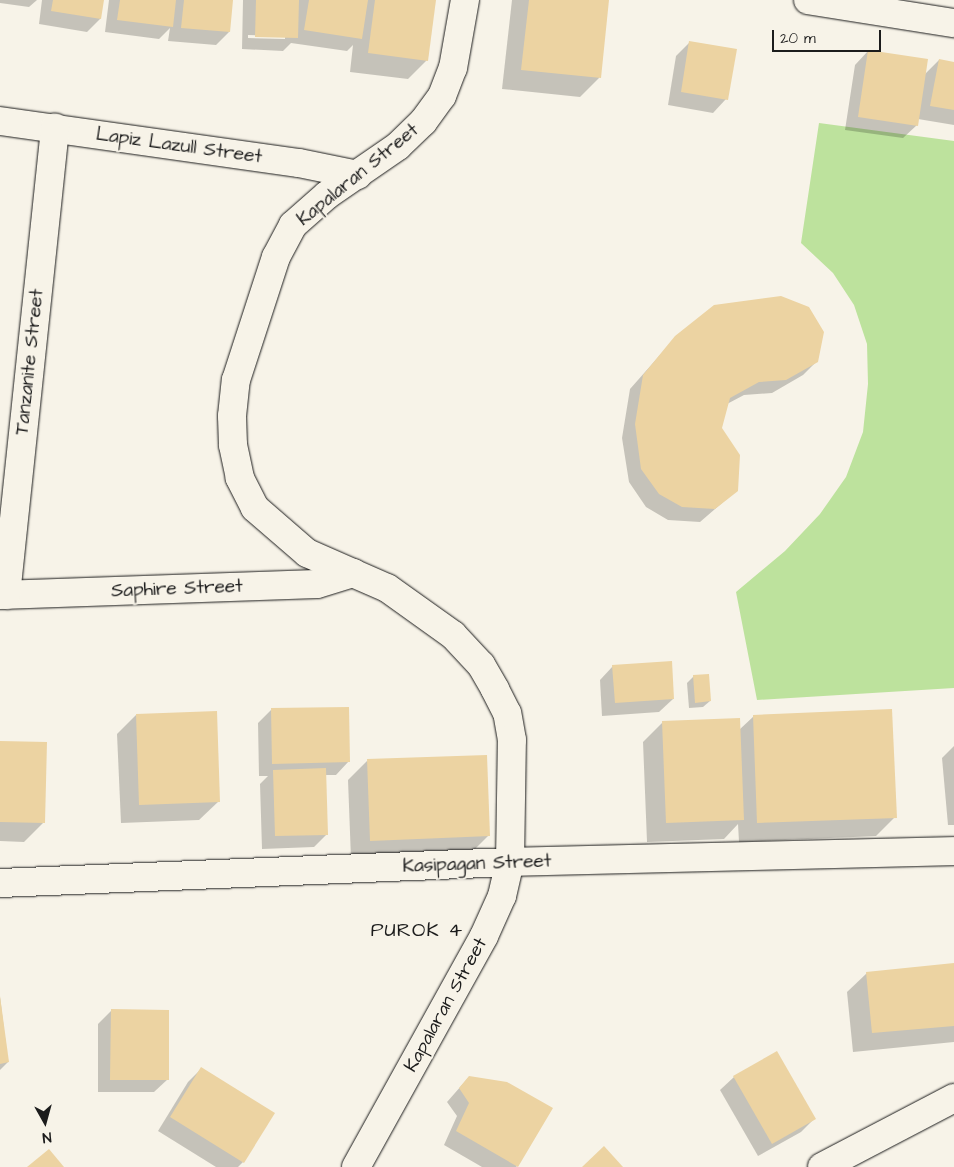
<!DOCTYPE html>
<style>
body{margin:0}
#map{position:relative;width:954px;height:1167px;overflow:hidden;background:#f7f3e8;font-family:"Architects Daughter",sans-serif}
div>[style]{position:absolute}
.green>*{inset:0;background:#bde29d}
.shadow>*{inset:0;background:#0003}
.building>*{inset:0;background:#ecd3a2}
.roads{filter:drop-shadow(0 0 1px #1c1c1c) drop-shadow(0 0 1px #1c1c1c)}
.street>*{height:28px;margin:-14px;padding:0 14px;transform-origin:14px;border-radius:14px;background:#f7f3e8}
.secondary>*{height:28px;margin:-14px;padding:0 14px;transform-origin:14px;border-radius:14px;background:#f7f3e8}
span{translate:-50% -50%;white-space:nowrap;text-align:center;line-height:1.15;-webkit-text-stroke:4px #f7f3e8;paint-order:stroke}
.street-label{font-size:19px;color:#1c1c1c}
.neighbourhood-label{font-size:20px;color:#1c1c1c;letter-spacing:1px}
.north{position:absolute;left:20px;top:1097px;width:50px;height:50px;-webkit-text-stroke:4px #f7f3e8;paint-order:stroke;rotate:173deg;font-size:14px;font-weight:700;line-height:20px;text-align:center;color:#1c1c1c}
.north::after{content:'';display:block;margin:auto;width:18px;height:22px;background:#1c1c1c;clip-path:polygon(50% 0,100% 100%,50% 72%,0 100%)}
.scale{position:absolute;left:772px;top:30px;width:109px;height:22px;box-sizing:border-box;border:2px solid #1c1c1c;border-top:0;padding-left:6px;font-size:15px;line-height:18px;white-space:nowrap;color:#1c1c1c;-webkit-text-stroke:4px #f7f3e8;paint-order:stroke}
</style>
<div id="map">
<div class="green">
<i style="clip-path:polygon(819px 123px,954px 141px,954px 688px,757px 700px,736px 592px,785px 551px,820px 514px,846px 477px,863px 432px,868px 384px,867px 344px,854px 305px,833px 273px,801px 243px)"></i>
</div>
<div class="shadow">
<i style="clip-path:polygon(0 0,37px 0,29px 7px,0 3px)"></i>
<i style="clip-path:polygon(42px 0,103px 0,100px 19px,87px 32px,39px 24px)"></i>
<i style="clip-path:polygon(109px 0,232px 0,229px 32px,216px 45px,168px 41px,170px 28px,159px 39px,105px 32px)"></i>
<i style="clip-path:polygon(evenodd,243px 0,434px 0,427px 60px,408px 79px,350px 72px,353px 45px,347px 51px,291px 43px,283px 51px,242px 49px,243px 0,248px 35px,285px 36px,285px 39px,248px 38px,248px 35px)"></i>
<i style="clip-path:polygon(512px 0,608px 0,599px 78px,580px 97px,502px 89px)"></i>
<i style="clip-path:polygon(689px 43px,726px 99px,713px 113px,668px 105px,676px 56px)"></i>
<i style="clip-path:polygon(868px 51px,924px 75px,939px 60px,954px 63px,954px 125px,918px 119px,917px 125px,903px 138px,845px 130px,855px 65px)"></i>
<i style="clip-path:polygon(676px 337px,817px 361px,803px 375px,772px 393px,744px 395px,727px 404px,721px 428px,737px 490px,700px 522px,668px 520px,646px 507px,629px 482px,622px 438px,630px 389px)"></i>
<i style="clip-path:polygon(613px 666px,673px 699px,659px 712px,602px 716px,600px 680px)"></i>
<i style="clip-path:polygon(694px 676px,710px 701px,703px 707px,689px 708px,687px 683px)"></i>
<i style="clip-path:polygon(271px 710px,349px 761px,336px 775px,325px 775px,327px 834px,314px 847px,262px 849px,260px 784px,268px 776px,259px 776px,258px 723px)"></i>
<i style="clip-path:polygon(136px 715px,219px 801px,199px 820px,121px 823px,117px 734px)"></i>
<i style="clip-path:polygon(754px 716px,895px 817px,876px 836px,739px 842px,738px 824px,724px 839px,647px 842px,643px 742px,663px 722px,739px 730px)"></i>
<i style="clip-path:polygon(0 742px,43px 823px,24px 842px,0 841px)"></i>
<i style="clip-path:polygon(954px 746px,954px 825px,948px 825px,942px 758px)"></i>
<i style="clip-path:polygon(367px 761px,488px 836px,469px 855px,351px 859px,348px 780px)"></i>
<i style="clip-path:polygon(954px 964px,954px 1042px,853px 1052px,847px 992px,867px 973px)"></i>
<i style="clip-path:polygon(0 997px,8px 1062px,0 1070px)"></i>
<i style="clip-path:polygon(111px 1011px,168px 1079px,154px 1092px,98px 1092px,98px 1024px)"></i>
<i style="clip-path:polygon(201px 1069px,243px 1162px,238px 1167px,216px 1167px,158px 1131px,188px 1082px)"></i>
<i style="clip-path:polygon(469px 1077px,517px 1166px,516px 1167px,482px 1167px,444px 1145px,457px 1116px,447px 1102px)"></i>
<i style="clip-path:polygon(734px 1077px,814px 1119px,801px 1132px,758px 1156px,720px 1090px)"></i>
</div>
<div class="building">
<i style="clip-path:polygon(53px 0,104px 0,101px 19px,51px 11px)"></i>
<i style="clip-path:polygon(120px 0,176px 0,173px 27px,117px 20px)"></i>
<i style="clip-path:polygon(184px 0,233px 0,230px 32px,181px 28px)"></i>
<i style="clip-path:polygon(256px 0,299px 0,298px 38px,255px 37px)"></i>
<i style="clip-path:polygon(309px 0,368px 0,362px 39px,304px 30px)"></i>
<i style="clip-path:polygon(375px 0,436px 0,428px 61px,368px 53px)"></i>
<i style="clip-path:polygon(529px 0,609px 0,601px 78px,521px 70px)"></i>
<i style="clip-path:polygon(689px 41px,737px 49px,728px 100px,681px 92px)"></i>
<i style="clip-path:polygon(868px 50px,928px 59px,918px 126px,858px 117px)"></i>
<i style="clip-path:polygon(939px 59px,954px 62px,954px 110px,930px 106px)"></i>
<i style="clip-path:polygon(781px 296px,809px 307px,824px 332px,818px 362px,786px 380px,759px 382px,730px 398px,722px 428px,740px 455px,738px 491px,715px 509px,682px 507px,659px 494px,641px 469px,635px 424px,643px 375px,675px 336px,714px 305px)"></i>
<i style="clip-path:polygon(672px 661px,674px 699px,615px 703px,612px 665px)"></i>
<i style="clip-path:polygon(709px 674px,711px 701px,695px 703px,693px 675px)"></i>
<i style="clip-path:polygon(349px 707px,350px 762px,272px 764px,271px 708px)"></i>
<i style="clip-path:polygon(892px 709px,897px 818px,757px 823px,753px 715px)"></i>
<i style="clip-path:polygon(217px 711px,220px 802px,139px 805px,136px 714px)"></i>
<i style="clip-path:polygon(740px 718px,744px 820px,666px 823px,662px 721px)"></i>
<i style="clip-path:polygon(0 741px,47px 742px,45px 823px,0 822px)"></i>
<i style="clip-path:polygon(487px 755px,490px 836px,370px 841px,367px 759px)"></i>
<i style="clip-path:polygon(326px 768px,328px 835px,275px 836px,273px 770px)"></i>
<i style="clip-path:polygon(954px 963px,954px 1026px,872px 1033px,866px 972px)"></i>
<i style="clip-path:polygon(0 996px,9px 1062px,0 1064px)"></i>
<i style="clip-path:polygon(111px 1009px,169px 1010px,169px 1080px,110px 1080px)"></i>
<i style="clip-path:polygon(777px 1051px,816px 1119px,772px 1144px,733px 1076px)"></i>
<i style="clip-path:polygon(201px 1067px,275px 1113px,244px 1163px,170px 1117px)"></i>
<i style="clip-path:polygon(469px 1076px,507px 1082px,553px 1108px,518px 1167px,456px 1131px,469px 1103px,459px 1088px)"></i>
<i style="clip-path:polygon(604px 1146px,623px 1167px,582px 1167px)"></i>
<i style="clip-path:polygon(49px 1149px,64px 1167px,27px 1167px)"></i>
</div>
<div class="roads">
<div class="street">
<i style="left:0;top:121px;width:302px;rotate:8deg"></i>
<i style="left:299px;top:163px;width:60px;rotate:11.5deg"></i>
<i style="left:0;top:595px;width:317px;rotate:-2deg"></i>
<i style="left:317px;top:584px;width:38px;rotate:-17deg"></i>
<i style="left:6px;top:595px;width:470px;rotate:-84deg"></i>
<i style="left:0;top:883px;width:510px;rotate:-2.36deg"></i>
<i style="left:510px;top:862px;width:444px;rotate:-1.4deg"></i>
<i style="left:356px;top:1167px;width:264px;rotate:-61deg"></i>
<i style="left:484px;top:936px;width:44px;rotate:-65.8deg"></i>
<i style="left:502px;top:896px;width:35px;rotate:-77deg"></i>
<i style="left:510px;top:862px;width:122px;rotate:-89.1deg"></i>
<i style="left:512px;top:740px;width:27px;rotate:-100deg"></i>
<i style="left:507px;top:713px;width:27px;rotate:-117deg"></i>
<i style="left:495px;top:689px;width:28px;rotate:-120deg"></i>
<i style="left:481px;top:665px;width:41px;rotate:-133deg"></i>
<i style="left:453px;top:635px;width:81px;rotate:-144.5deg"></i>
<i style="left:387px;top:588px;width:87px;rotate:-156.4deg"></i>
<i style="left:307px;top:553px;width:69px;rotate:-139.1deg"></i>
<i style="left:255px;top:508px;width:34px;rotate:-117deg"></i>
<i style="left:240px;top:478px;width:34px;rotate:-102deg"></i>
<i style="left:233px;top:445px;width:29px;rotate:-92deg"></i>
<i style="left:232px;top:416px;width:36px;rotate:-84deg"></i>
<i style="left:236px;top:380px;width:129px;rotate:-72deg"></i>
<i style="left:276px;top:257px;width:36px;rotate:-62deg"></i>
<i style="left:293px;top:225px;width:45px;rotate:-41.4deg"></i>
<i style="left:327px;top:195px;width:86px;rotate:-34.6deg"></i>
<i style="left:398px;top:146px;width:35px;rotate:-44deg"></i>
<i style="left:423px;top:122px;width:32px;rotate:-54deg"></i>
<i style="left:442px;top:96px;width:30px;rotate:-69deg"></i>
<i style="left:453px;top:68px;width:69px;rotate:-80deg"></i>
<i style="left:822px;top:1167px;width:149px;rotate:-27.6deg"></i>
</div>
<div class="secondary">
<i style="left:808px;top:0;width:148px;rotate:9deg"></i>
</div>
</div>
<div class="street-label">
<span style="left:179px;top:146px;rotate:8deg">Lapiz Lazull Street</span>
<span style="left:358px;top:175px;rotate:-39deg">Kapalaran Street</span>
<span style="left:30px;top:362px;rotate:-84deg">Tanzanite Street</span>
<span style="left:177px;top:589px;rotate:-2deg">Saphire Street</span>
<span style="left:477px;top:864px;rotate:-2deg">Kasipagan Street</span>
<span style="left:446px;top:1005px;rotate:-61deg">Kapalaran Street</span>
</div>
<div class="neighbourhood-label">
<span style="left:417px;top:930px">PUROK 4</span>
</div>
<div class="north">N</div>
<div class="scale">20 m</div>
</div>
